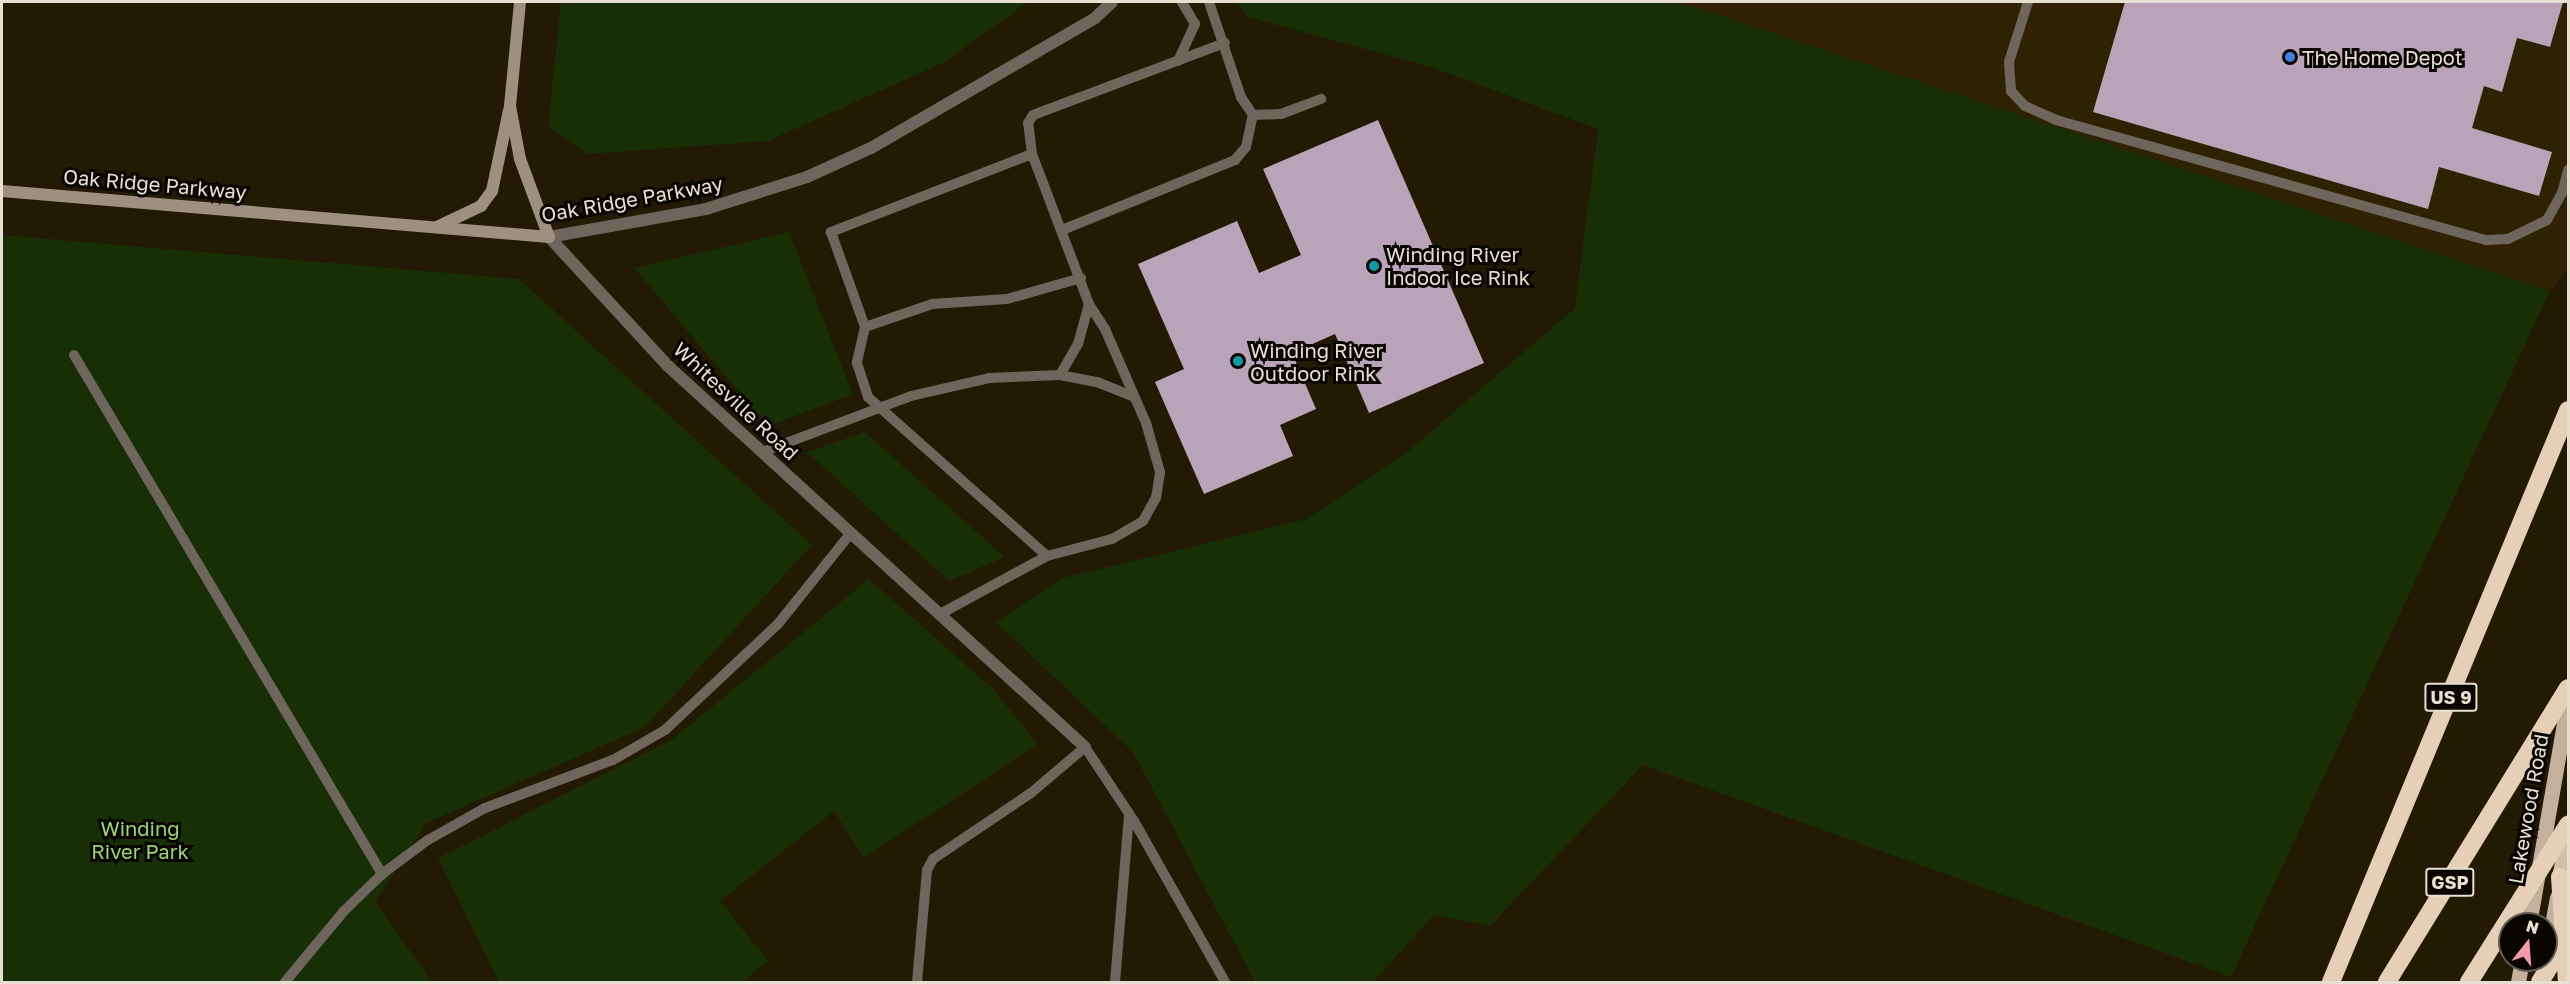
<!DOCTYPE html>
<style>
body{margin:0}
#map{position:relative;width:2570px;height:984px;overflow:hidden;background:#231a03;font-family:"Golos Text",sans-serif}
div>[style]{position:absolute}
.built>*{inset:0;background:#2f2202}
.green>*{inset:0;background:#182e05}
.building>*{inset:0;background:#b9a3b9}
.service>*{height:10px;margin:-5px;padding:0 5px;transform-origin:5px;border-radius:5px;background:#6e655c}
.minor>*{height:12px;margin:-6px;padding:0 6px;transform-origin:6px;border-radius:6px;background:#6e655c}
.tertiary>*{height:12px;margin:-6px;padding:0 6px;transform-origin:6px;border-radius:6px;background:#6e655c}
.secondary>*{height:12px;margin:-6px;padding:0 6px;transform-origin:6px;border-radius:6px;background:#9e9080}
.primary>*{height:15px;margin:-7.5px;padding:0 7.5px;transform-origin:7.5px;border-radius:7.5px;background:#c3b19d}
.trunk>*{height:16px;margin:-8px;padding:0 8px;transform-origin:8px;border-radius:8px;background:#d4c0aa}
.motorway>*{height:18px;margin:-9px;padding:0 9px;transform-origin:9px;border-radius:9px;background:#e5cfb7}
.motorway-bridge>*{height:18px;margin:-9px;padding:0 9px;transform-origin:9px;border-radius:9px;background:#e5cfb7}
.dots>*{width:16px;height:16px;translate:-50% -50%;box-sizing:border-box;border:3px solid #090601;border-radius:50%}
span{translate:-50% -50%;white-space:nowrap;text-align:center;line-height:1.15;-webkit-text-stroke:6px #090601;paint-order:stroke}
.shield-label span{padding:2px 4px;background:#090601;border:2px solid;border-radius:4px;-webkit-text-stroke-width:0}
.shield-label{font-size:18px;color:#e7e0d2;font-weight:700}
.poi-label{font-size:20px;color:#e7e0d2}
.left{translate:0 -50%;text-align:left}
.street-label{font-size:20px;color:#e7e0d2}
.park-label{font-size:20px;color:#9ad86d}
.frame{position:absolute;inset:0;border:3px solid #e7e0d2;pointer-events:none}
.north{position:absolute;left:2498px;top:912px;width:60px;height:60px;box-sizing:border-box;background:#090601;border:2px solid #625d55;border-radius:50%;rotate:17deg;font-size:16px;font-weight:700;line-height:24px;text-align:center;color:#e7e0d2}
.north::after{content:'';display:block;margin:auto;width:21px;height:27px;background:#f39aa8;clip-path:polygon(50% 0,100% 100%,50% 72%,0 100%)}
</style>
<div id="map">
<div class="built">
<i style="clip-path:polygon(1679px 2px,2568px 2px,2568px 270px,2550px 291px)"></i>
</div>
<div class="green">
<i style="clip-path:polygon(561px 2px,1028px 2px,943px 63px,768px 141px,588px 154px,548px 126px)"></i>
<i style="clip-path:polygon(1236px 2px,1679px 2px,2550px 291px,2231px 977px,1643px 765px,1490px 926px,1434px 915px,1373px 982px,1255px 982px,1133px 752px,996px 622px,1062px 578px,1306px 519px,1406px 453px,1575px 308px,1598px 129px,1431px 67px,1248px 17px)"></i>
<i style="clip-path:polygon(789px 232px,853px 394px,768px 426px,634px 268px)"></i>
<i style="clip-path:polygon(2px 235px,519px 279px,812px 545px,645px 727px,426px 823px,375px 902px,432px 982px,2px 982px)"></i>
<i style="clip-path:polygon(865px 432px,1005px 557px,949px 581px,807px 452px)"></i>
<i style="clip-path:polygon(869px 579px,993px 689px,1038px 744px,864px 858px,834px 811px,720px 901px,768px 961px,742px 982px,499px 982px,438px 858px,670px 741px)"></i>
</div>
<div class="building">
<i style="clip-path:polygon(2125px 2px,2563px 2px,2550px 47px,2517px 38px,2502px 92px,2484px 86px,2472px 128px,2552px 152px,2539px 196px,2439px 167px,2428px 209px,2093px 112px)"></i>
<i style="clip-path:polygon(1378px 120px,1484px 363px,1369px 413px,1335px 334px,1292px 353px,1316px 409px,1280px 425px,1293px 456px,1204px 494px,1155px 382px,1184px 369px,1138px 264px,1237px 221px,1259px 273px,1301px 255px,1263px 169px)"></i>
</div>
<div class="service">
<i style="left:2028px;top:2px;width:63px;rotate:107.6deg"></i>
<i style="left:2009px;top:62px;width:29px;rotate:86deg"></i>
<i style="left:2011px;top:91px;width:21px;rotate:47deg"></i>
<i style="left:2025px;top:106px;width:34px;rotate:24deg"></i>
<i style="left:2056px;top:120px;width:447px;rotate:15.6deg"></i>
<i style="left:2487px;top:240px;width:21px;rotate:-3deg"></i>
<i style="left:2508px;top:239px;width:43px;rotate:-26deg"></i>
<i style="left:2547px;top:220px;width:31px;rotate:-61deg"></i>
<i style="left:2562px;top:193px;width:24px;rotate:-75deg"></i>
<i style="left:1178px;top:61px;width:41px;rotate:-65.3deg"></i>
<i style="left:1195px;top:24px;width:26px;rotate:-121deg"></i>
<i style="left:1253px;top:115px;width:28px;rotate:-2deg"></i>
<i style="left:1281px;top:114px;width:43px;rotate:-20.6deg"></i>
<i style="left:1032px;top:154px;width:216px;rotate:158.8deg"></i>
<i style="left:831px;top:232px;width:101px;rotate:70.3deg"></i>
<i style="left:865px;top:327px;width:37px;rotate:103deg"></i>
<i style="left:857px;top:363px;width:36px;rotate:72deg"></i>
<i style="left:868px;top:397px;width:239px;rotate:41.6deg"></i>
<i style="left:1062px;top:230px;width:187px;rotate:-22deg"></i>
<i style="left:1235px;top:160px;width:17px;rotate:-50deg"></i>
<i style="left:1246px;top:147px;width:33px;rotate:-78deg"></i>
<i style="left:1253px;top:115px;width:22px;rotate:-124deg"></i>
<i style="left:1241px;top:97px;width:100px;rotate:-108.6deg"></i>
<i style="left:865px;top:327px;width:71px;rotate:-18.9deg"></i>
<i style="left:932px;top:304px;width:75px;rotate:-3.8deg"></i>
<i style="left:1007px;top:299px;width:77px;rotate:-15.8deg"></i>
<i style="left:74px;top:355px;width:604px;rotate:59.31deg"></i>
<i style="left:1060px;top:375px;width:36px;rotate:-60deg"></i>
<i style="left:1078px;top:344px;width:41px;rotate:-74.6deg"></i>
<i style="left:762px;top:452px;width:159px;rotate:-20.6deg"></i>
<i style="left:911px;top:396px;width:80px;rotate:-13deg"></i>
<i style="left:989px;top:378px;width:71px;rotate:-2.4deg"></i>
<i style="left:1060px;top:375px;width:38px;rotate:11deg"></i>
<i style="left:1097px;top:382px;width:38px;rotate:22deg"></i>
<i style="left:940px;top:614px;width:122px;rotate:-28.5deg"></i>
<i style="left:1047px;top:556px;width:67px;rotate:-14.7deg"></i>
<i style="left:1112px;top:539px;width:36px;rotate:-30deg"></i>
<i style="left:1143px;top:521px;width:26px;rotate:-61deg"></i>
<i style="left:1156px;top:498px;width:26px;rotate:-81deg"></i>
<i style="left:1160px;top:472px;width:51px;rotate:-105.9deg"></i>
<i style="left:1146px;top:423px;width:103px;rotate:-113.6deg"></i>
<i style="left:1105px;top:329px;width:30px;rotate:-123deg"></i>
<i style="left:1089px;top:304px;width:160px;rotate:-110.8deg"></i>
<i style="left:1032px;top:154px;width:31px;rotate:-97deg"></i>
<i style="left:1028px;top:123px;width:9px;rotate:-58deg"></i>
<i style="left:1033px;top:115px;width:205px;rotate:-20.6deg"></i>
<i style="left:285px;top:982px;width:92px;rotate:-50.3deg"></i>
<i style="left:344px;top:911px;width:53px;rotate:-44.2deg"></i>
<i style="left:382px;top:874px;width:57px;rotate:-36.5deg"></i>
<i style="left:428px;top:840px;width:65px;rotate:-29.3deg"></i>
<i style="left:485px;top:808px;width:137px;rotate:-20.6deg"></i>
<i style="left:613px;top:760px;width:60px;rotate:-30deg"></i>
<i style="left:665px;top:730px;width:155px;rotate:-43.2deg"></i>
<i style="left:778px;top:624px;width:117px;rotate:-51.3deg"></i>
<i style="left:917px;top:982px;width:112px;rotate:-84.9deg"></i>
<i style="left:927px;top:870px;width:13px;rotate:-61deg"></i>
<i style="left:933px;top:859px;width:118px;rotate:-34deg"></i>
<i style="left:1031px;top:793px;width:71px;rotate:-40.4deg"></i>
<i style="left:1085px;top:747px;width:89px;rotate:56.5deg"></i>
<i style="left:1134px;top:821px;width:185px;rotate:60.5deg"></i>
<i style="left:1115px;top:982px;width:169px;rotate:-85.2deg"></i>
</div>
<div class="minor">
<i style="left:549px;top:237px;width:176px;rotate:47.3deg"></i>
<i style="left:668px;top:366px;width:565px;rotate:42.42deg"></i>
</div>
<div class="tertiary">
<i style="left:549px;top:237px;width:159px;rotate:-10.1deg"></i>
<i style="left:706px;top:209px;width:106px;rotate:-17.6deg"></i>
<i style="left:807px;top:177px;width:70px;rotate:-24.4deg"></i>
<i style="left:871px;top:148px;width:259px;rotate:-30.1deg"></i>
<i style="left:1095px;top:18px;width:23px;rotate:-43deg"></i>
</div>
<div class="secondary">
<i style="left:2px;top:191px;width:549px;rotate:4.81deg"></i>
<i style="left:549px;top:237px;width:83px;rotate:-110.4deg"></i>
<i style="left:520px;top:159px;width:54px;rotate:-100.7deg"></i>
<i style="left:510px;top:106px;width:104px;rotate:-84.5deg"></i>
<i style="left:437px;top:227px;width:49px;rotate:-25.5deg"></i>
<i style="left:481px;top:206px;width:19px;rotate:-54deg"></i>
<i style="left:492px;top:191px;width:83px;rotate:-78.1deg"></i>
</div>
<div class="primary">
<i style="left:2529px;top:924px;width:226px;rotate:-80.1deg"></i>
<i style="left:2546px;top:956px;width:60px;rotate:-79.4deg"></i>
<i style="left:2518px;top:982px;width:22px;rotate:-80deg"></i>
</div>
<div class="trunk">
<i style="left:2560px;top:877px;width:40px;rotate:-78deg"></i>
</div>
<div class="motorway">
<i style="left:2560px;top:877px;width:105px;rotate:86.2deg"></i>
<i style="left:2331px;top:982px;width:619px;rotate:-67.49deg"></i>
<i style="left:2387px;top:982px;width:345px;rotate:-58.4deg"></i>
</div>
<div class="motorway-bridge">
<i style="left:2469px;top:982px;width:186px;rotate:-57.8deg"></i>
<i style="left:2540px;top:982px;width:54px;rotate:-58.7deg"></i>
</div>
<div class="dots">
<i style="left:2290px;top:57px;background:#3f7fe0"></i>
<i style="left:1374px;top:266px;background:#0f9aa8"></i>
<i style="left:1238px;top:361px;background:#0f9aa8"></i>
</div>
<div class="shield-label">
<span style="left:2451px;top:697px">US 9</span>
<span style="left:2450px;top:882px">GSP</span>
</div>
<div class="poi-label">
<span class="left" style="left:2302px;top:57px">The Home Depot</span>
<span class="left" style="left:1386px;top:266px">Winding River<br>Indoor Ice Rink</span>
<span class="left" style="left:1250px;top:362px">Winding River<br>Outdoor Rink</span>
</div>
<div class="street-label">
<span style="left:155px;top:184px;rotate:5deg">Oak Ridge Parkway</span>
<span style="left:632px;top:199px;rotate:-10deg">Oak Ridge Parkway</span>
<span style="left:736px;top:401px;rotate:43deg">Whitesville Road</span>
<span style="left:2528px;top:809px;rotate:-80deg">Lakewood Road</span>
</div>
<div class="park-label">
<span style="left:140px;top:840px">Winding<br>River Park</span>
</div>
<div class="frame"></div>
<div class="north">N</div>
</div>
